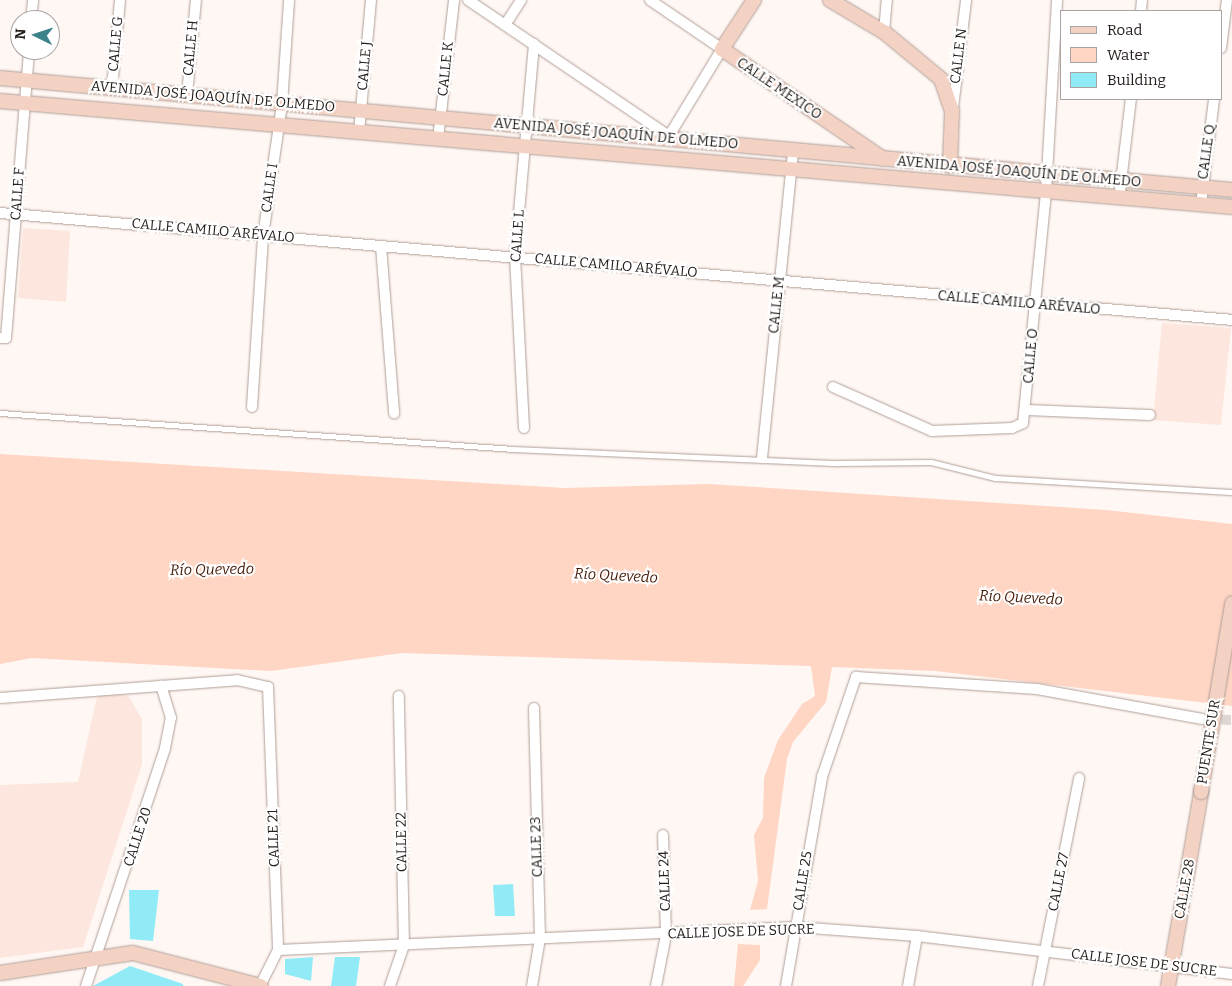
<!DOCTYPE html>
<meta charset="utf-8">
<style>
body{margin:0}
#map{position:relative;width:1232px;height:986px;overflow:hidden;background:#fff7f3;font-family:Bitter,serif}
div>[style]{position:absolute}
.built>*{inset:0;background:#fce6dd}
.water>*{inset:0;background:#ffd5c4}
.building>*{inset:0;background:#90ebf7}
.minor-tunnel>*{height:10px;margin-top:-5px;transform-origin:0;background:repeating-linear-gradient(90deg,#ded6d2 0 10px,transparent 0 15px)}
.roads{filter:drop-shadow(0 0 1px #b09e97) drop-shadow(0 0 1px #b09e97)}
.service>*{height:5px;margin:-2.5px;padding:0 2.5px;transform-origin:2.5px;border-radius:2.5px;background:#fff}
.minor>*{height:10px;margin:-5px;padding:0 5px;transform-origin:5px;border-radius:5px;background:#fff}
.secondary>*{height:14px;margin:-7px;padding:0 7px;transform-origin:7px;border-radius:7px;background:#f3d2c3}
.bridges{filter:drop-shadow(0 0 1px #b09e97) drop-shadow(0 0 1px #b09e97)}
.secondary-bridge>*{height:14px;margin:-7px;padding:0 7px;transform-origin:7px;border-radius:7px;background:#f3d2c3}
span{translate:-50% -50%;white-space:nowrap;text-align:center;line-height:1.15;-webkit-text-stroke:4px #fff;paint-order:stroke}
.street-label{font-size:14px;color:#231c19}
.water-label{font-size:15px;color:#461c08;font-style:italic}
.legend{position:absolute;left:1060px;top:10px;width:162px;height:90px;box-sizing:border-box;background:#fff;border:1px solid #a7a4a3;margin:0;padding:6px 9px;list-style:none;font-size:15px;color:#231c19}
.legend li{display:flex;align-items:center;gap:10px;height:25px}
.legend b{width:25px;border:1px solid #a7a4a3}
.north{position:absolute;left:10px;top:10px;width:50px;height:50px;box-sizing:border-box;background:#fff;border:1px solid #a7a4a3;border-radius:50%;rotate:274deg;font-size:14px;font-weight:700;line-height:20px;text-align:center;color:#231c19}
.north::after{content:'';display:block;margin:auto;width:18px;height:22px;background:#3b828b;clip-path:polygon(50% 0,100% 100%,50% 72%,0 100%)}
</style>
<div id="map">
<div class="built">
<i style="clip-path:polygon(23px 228px,70px 231px,66px 302px,18px 298px)"></i>
<i style="clip-path:polygon(1162px 323px,1231px 328px,1221px 425px,1153px 420px)"></i>
<i style="clip-path:polygon(119px 692px,129px 697px,142px 719px,142px 764px,83px 947px,0 958px,0 785px,78px 782px,97px 697px)"></i>
</div>
<div class="water">
<i style="clip-path:polygon(0 454px,564px 488px,709px 484px,1106px 510px,1232px 524px,1232px 706px,935px 671px,832px 667px,826px 702px,793px 742px,787px 759px,767px 909px,750px 910px,758px 881px,754px 835px,763px 818px,764px 778px,778px 740px,802px 704px,815px 696px,811px 666px,402px 653px,271px 671px,32px 658px,0 664px)"></i>
<i style="clip-path:polygon(738px 944px,760px 945px,760px 960px,743px 986px,734px 986px)"></i>
</div>
<div class="building">
<i style="clip-path:polygon(513px 884px,515px 916px,495px 916px,493px 885px)"></i>
<i style="clip-path:polygon(129px 890px,159px 890px,153px 941px,130px 939px)"></i>
<i style="clip-path:polygon(313px 957px,311px 981px,285px 974px,285px 959px)"></i>
<i style="clip-path:polygon(335px 957px,360px 957px,356px 986px,331px 986px)"></i>
<i style="clip-path:polygon(130px 966px,183px 984px,183px 986px,93px 986px)"></i>
</div>
<div class="minor-tunnel">
<i style="left:1206px;top:719px;width:26px;rotate:2deg"></i>
</div>
<div class="roads">
<div class="service">
<i style="left:0;top:413px;width:514px;rotate:4.01deg"></i>
<i style="left:513px;top:449px;width:326px;rotate:2.5deg"></i>
<i style="left:839px;top:463px;width:92px;rotate:-0.6deg"></i>
<i style="left:931px;top:462px;width:66px;rotate:14deg"></i>
<i style="left:995px;top:478px;width:237px;rotate:3.4deg"></i>
</div>
<div class="minor">
<i style="left:468px;top:0;width:243px;rotate:34.1deg"></i>
<i style="left:669px;top:136px;width:102px;rotate:-58.7deg"></i>
<i style="left:722px;top:49px;width:87px;rotate:-145.8deg"></i>
<i style="left:1141px;top:11px;width:11px;rotate:-85deg"></i>
<i style="left:31px;top:20px;width:20px;rotate:-84deg"></i>
<i style="left:505px;top:25px;width:30px;rotate:-57deg"></i>
<i style="left:884px;top:32px;width:32px;rotate:-85deg"></i>
<i style="left:1221px;top:48px;width:48px;rotate:-82.9deg"></i>
<i style="left:112px;top:88px;width:88px;rotate:-84.8deg"></i>
<i style="left:187px;top:95px;width:95px;rotate:-84.6deg"></i>
<i style="left:953px;top:108px;width:109px;rotate:-83.1deg"></i>
<i style="left:359px;top:132px;width:133px;rotate:-84.8deg"></i>
<i style="left:438px;top:139px;width:140px;rotate:-83.4deg"></i>
<i style="left:1119px;top:199px;width:101px;rotate:-83.2deg"></i>
<i style="left:1201px;top:204px;width:106px;rotate:-82.9deg"></i>
<i style="left:0;top:213px;width:1237px;rotate:4.96deg"></i>
<i style="left:381px;top:246px;width:168px;rotate:85.5deg"></i>
<i style="left:0;top:338px;width:6px"></i>
<i style="left:6px;top:338px;width:289px;rotate:-85.4deg"></i>
<i style="left:833px;top:387px;width:108px;rotate:24deg"></i>
<i style="left:932px;top:431px;width:80px;rotate:-2.1deg"></i>
<i style="left:1012px;top:428px;width:12px;rotate:-24deg"></i>
<i style="left:1023px;top:423px;width:232px;rotate:-84.3deg"></i>
<i style="left:1046px;top:192px;width:192px;rotate:-86.7deg"></i>
<i style="left:252px;top:407px;width:171px;rotate:-86.3deg"></i>
<i style="left:263px;top:236px;width:133px;rotate:-81.8deg"></i>
<i style="left:282px;top:104px;width:104px;rotate:-86.1deg"></i>
<i style="left:1026px;top:410px;width:124px;rotate:2.3deg"></i>
<i style="left:524px;top:428px;width:171px;rotate:-93deg"></i>
<i style="left:515px;top:257px;width:214px;rotate:-84.9deg"></i>
<i style="left:762px;top:458px;width:309px;rotate:-84.2deg"></i>
<i style="left:0;top:698px;width:238px;rotate:-4.3deg"></i>
<i style="left:237px;top:680px;width:32px;rotate:13deg"></i>
<i style="left:268px;top:687px;width:263px;rotate:87.8deg"></i>
<i style="left:278px;top:950px;width:40px;rotate:116.6deg"></i>
<i style="left:278px;top:950px;width:520px;rotate:-2.54deg"></i>
<i style="left:797px;top:927px;width:120px;rotate:4.3deg"></i>
<i style="left:917px;top:936px;width:317px;rotate:6.9deg"></i>
<i style="left:86px;top:986px;width:251px;rotate:-71.6deg"></i>
<i style="left:165px;top:748px;width:31px;rotate:-79deg"></i>
<i style="left:171px;top:718px;width:34px;rotate:-107deg"></i>
<i style="left:390px;top:986px;width:43px;rotate:-71.1deg"></i>
<i style="left:404px;top:945px;width:249px;rotate:-91.2deg"></i>
<i style="left:532px;top:986px;width:49px;rotate:-80.5deg"></i>
<i style="left:540px;top:938px;width:230px;rotate:-91.5deg"></i>
<i style="left:656px;top:986px;width:52px;rotate:-78.9deg"></i>
<i style="left:666px;top:935px;width:100px;rotate:-91.7deg"></i>
<i style="left:786px;top:986px;width:212px;rotate:-80.2deg"></i>
<i style="left:822px;top:777px;width:106px;rotate:-71.2deg"></i>
<i style="left:856px;top:677px;width:181px;rotate:3.8deg"></i>
<i style="left:1037px;top:689px;width:168px;rotate:10.3deg"></i>
<i style="left:908px;top:986px;width:51px;rotate:-79.8deg"></i>
<i style="left:1038px;top:986px;width:212px;rotate:-78.8deg"></i>
</div>
<div class="secondary">
<i style="left:754px;top:0;width:59px;rotate:123.1deg"></i>
<i style="left:722px;top:49px;width:195px;rotate:34.3deg"></i>
<i style="left:830px;top:0;width:63px;rotate:30.7deg"></i>
<i style="left:884px;top:32px;width:74px;rotate:39.5deg"></i>
<i style="left:941px;top:79px;width:34px;rotate:71deg"></i>
<i style="left:952px;top:111px;width:55px;rotate:92.1deg"></i>
<i style="left:0;top:78px;width:1237px;rotate:5.19deg"></i>
<i style="left:0;top:101px;width:1237px;rotate:4.92deg"></i>
<i style="left:0;top:973px;width:134px;rotate:-8.6deg"></i>
<i style="left:133px;top:953px;width:132px;rotate:14.5deg"></i>
<i style="left:1168px;top:986px;width:197px;rotate:-80.3deg"></i>
</div>
</div>
<div class="bridges">
<div class="secondary-bridge">
<i style="left:1201px;top:792px;width:191px;rotate:-80.6deg"></i>
</div>
</div>
<div class="street-label">
<span style="left:116px;top:44px;rotate:-85deg">CALLE G</span>
<span style="left:191px;top:48px;rotate:-85deg">CALLE H</span>
<span style="left:959px;top:56px;rotate:-83deg">CALLE N</span>
<span style="left:365px;top:66px;rotate:-85deg">CALLE J</span>
<span style="left:446px;top:69px;rotate:-84deg">CALLE K</span>
<span style="left:779px;top:89px;rotate:34deg">CALLE MEXICO</span>
<span style="left:213px;top:97px;rotate:5deg">AVENIDA JOSÉ JOAQUÍN DE OLMEDO</span>
<span style="left:616px;top:134px;rotate:5deg">AVENIDA JOSÉ JOAQUÍN DE OLMEDO</span>
<span style="left:1207px;top:152px;rotate:-82deg">CALLE Q</span>
<span style="left:1019px;top:172px;rotate:5deg">AVENIDA JOSÉ JOAQUÍN DE OLMEDO</span>
<span style="left:270px;top:188px;rotate:-82deg">CALLE I</span>
<span style="left:18px;top:194px;rotate:-86deg">CALLE F</span>
<span style="left:213px;top:231px;rotate:5deg">CALLE CAMILO ARÉVALO</span>
<span style="left:518px;top:236px;rotate:-86deg">CALLE L</span>
<span style="left:616px;top:266px;rotate:5deg">CALLE CAMILO ARÉVALO</span>
<span style="left:1019px;top:303px;rotate:5deg">CALLE CAMILO ARÉVALO</span>
<span style="left:777px;top:305px;rotate:-84deg">CALLE M</span>
<span style="left:1031px;top:356px;rotate:-85deg">CALLE O</span>
<span style="left:1209px;top:742px;rotate:-81deg">PUENTE SUR</span>
<span style="left:138px;top:837px;rotate:-72deg">CALLE 20</span>
<span style="left:274px;top:838px;rotate:-92deg">CALLE 21</span>
<span style="left:402px;top:842px;rotate:-91deg">CALLE 22</span>
<span style="left:537px;top:847px;rotate:-92deg">CALLE 23</span>
<span style="left:665px;top:881px;rotate:-92deg">CALLE 24</span>
<span style="left:803px;top:881px;rotate:-81deg">CALLE 25</span>
<span style="left:1059px;top:882px;rotate:-79deg">CALLE 27</span>
<span style="left:1185px;top:889px;rotate:-80deg">CALLE 28</span>
<span style="left:741px;top:932px;rotate:-2deg">CALLE JOSE DE SUCRE</span>
<span style="left:1144px;top:963px;rotate:7deg">CALLE JOSE DE SUCRE</span>
</div>
<div class="water-label">
<span style="left:212px;top:570px;rotate:-1deg">Río Quevedo</span>
<span style="left:616px;top:576px;rotate:3deg">Río Quevedo</span>
<span style="left:1021px;top:598px;rotate:3deg">Río Quevedo</span>
</div>
<ul class="legend">
<li><b style="height:6px;background:#f3d2c3"></b>Road</li>
<li><b style="height:14px;background:#ffd5c4"></b>Water</li>
<li><b style="height:14px;background:#90ebf7"></b>Building</li>
</ul>
<div class="north">N</div>
</div>
